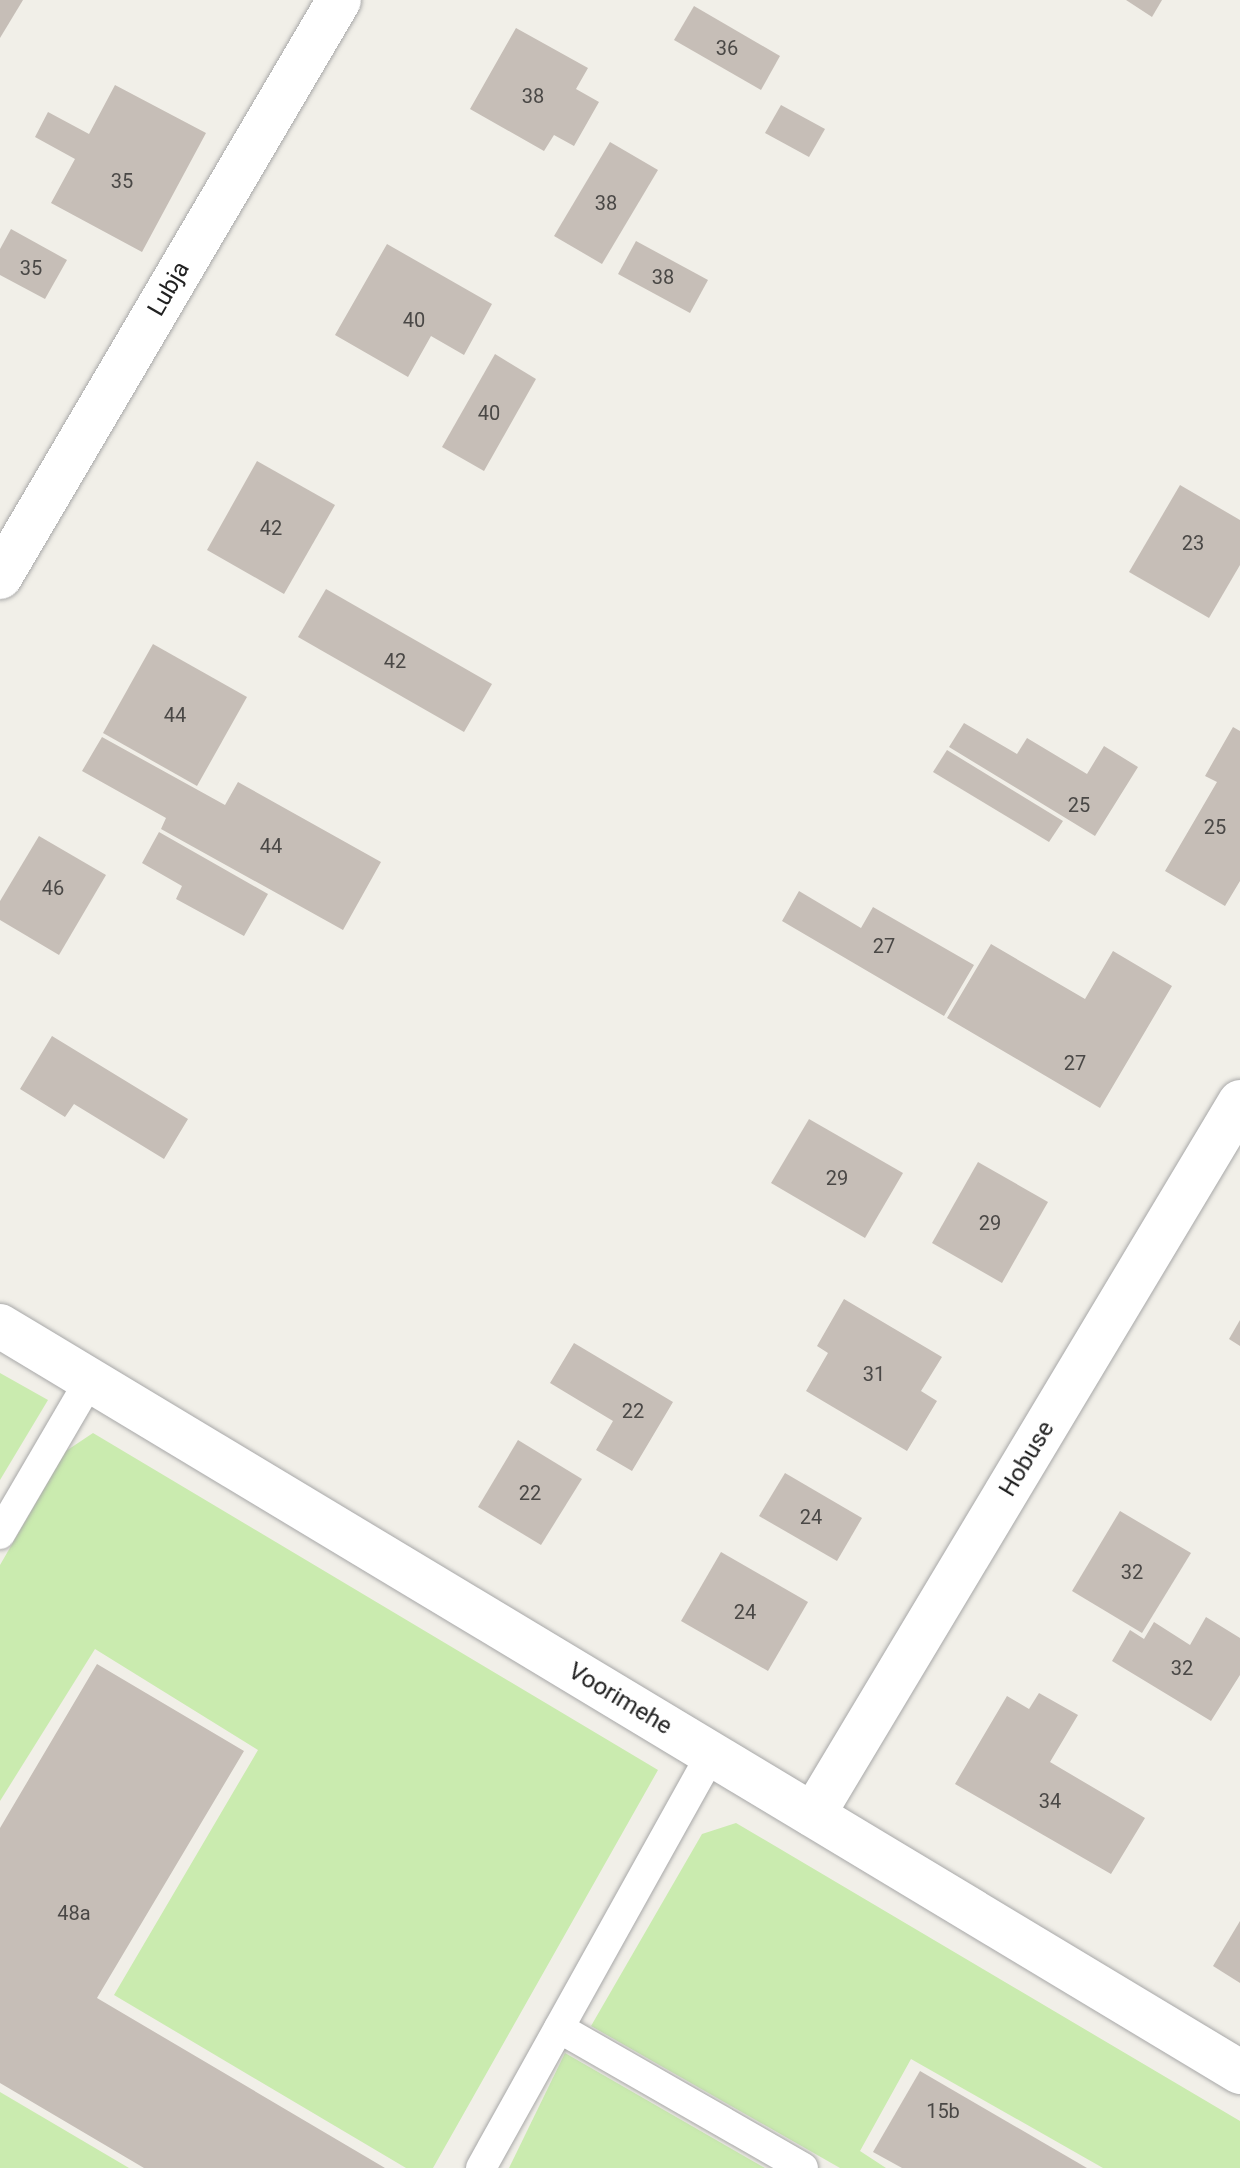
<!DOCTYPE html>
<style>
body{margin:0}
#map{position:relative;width:1240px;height:2168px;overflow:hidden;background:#f1efe8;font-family:Roboto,sans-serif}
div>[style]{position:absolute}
.grass>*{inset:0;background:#caebaf}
.building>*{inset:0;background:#c6beb7}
.roads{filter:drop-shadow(0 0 2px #a8a8a8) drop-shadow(0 0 2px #a8a8a8)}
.service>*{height:30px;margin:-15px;padding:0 15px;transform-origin:15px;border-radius:15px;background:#fff}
.minor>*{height:44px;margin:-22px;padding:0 22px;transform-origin:22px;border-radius:22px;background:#fff}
span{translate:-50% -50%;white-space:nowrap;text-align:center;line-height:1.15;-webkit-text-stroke:6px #fff;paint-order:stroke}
.number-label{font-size:20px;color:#4a4846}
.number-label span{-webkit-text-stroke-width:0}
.street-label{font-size:24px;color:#212121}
</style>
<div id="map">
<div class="grass">
<i style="clip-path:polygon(0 1373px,48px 1400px,0 1480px)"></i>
<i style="clip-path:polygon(93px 1433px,658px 1770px,433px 2168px,406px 2168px,114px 1995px,258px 1750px,95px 1649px,0 1801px,0 1565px,66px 1451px)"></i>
<i style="clip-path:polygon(736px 1823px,1240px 2121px,1240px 2168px,1103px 2168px,911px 2059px,860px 2151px,886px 2168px,840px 2168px,591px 2026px,702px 1834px)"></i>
<i style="clip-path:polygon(565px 2053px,765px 2168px,509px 2168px)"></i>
<i style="clip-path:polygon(0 2092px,129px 2168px,0 2168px)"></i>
</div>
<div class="building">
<i style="clip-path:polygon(0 0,23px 0,0 38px)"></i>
<i style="clip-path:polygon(1126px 0,1162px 0,1152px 17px)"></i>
<i style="clip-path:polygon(694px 6px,780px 56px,761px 90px,674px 40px)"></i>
<i style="clip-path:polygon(516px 28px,588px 68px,576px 89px,599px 102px,574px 146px,554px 135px,544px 151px,470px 109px)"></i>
<i style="clip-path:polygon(115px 85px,206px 133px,142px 252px,51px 203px,75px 159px,35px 137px,48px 112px,89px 134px)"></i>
<i style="clip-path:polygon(781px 105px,825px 129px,809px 157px,765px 133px)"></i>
<i style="clip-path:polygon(610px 142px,658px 170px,602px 264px,554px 236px)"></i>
<i style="clip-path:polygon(11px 229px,67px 260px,45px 299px,0 275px,0 249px)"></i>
<i style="clip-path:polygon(636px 241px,708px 280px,690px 313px,618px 274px)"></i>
<i style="clip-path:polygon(387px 244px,492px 304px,464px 355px,431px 336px,408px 377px,335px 335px)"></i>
<i style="clip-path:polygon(495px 354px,536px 379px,484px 471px,442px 447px)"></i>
<i style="clip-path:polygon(257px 461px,335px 505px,284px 594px,207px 550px)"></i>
<i style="clip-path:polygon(1180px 485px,1240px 520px,1240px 565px,1209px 618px,1129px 572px)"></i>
<i style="clip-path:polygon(326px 589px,492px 684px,464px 732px,298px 637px)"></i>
<i style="clip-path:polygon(153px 644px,247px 697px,197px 786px,103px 733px)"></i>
<i style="clip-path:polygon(964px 723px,1017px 754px,1027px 738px,1087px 774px,1104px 746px,1138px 767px,1095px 836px,949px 747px)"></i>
<i style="clip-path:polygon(1233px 727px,1240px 731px,1240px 881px,1225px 906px,1165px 871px,1217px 782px,1205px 776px)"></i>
<i style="clip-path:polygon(102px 737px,225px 805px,238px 782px,381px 862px,343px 930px,161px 829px,166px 818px,82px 771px)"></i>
<i style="clip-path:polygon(947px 750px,1063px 821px,1049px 842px,933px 772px)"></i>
<i style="clip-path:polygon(159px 832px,268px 894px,244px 936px,176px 899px,182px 886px,142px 863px)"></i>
<i style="clip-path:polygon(39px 836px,106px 875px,59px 955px,0 920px,0 901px)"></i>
<i style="clip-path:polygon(799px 891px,861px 928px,873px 907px,974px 965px,944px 1016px,782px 921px)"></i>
<i style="clip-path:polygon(991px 944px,1085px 999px,1113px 951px,1172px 986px,1100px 1108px,947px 1018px)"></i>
<i style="clip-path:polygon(52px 1036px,188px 1119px,164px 1159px,74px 1104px,65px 1117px,20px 1089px)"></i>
<i style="clip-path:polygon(809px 1119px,903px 1173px,865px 1238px,771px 1183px)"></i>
<i style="clip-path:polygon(978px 1162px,1048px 1202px,1002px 1283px,932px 1243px)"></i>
<i style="clip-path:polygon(844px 1299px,942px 1357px,921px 1391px,937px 1401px,907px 1451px,806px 1391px,828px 1353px,817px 1346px)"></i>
<i style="clip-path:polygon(1240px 1320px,1240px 1346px,1229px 1339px)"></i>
<i style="clip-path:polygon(574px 1343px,673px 1402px,632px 1471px,596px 1450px,613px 1421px,550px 1383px)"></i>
<i style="clip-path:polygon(518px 1440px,582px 1479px,541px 1545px,478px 1507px)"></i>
<i style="clip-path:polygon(785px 1473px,862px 1518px,837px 1561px,759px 1516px)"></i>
<i style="clip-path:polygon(1120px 1511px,1191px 1553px,1142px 1633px,1072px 1591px)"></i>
<i style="clip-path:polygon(721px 1552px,808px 1602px,768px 1671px,681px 1621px)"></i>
<i style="clip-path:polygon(1206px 1617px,1240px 1638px,1240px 1675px,1211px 1721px,1112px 1661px,1130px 1630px,1144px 1639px,1154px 1622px,1190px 1645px)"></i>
<i style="clip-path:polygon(97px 1664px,244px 1751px,97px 1998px,385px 2168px,144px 2168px,0 2083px,0 1828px)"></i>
<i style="clip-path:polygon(1039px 1693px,1078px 1715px,1050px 1762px,1145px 1818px,1111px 1874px,955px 1784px,1007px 1696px,1029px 1709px)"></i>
<i style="clip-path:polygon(1240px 1921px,1240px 1983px,1213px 1966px)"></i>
<i style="clip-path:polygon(920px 2071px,1087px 2168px,902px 2168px,873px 2152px)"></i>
</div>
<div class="roads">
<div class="service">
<i style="left:0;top:1534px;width:178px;rotate:-59.7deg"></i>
<i style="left:559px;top:2028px;width:281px;rotate:29.8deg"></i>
<i style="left:481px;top:2168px;width:474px;rotate:-60.9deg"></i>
</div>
<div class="minor">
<i style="left:0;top:577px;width:669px;rotate:-59.56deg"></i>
<i style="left:0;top:1326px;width:1447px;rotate:31.03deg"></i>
<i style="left:813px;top:1815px;width:831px;rotate:-59.08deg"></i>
</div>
</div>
<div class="number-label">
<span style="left:727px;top:48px">36</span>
<span style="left:533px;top:96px">38</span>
<span style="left:122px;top:181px">35</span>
<span style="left:606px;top:203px">38</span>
<span style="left:31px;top:268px">35</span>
<span style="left:663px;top:277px">38</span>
<span style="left:414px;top:320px">40</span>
<span style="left:489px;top:413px">40</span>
<span style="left:271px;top:528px">42</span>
<span style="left:1193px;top:543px">23</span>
<span style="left:395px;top:661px">42</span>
<span style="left:175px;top:715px">44</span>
<span style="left:1079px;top:805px">25</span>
<span style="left:1215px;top:827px">25</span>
<span style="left:271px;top:846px">44</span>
<span style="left:53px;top:888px">46</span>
<span style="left:884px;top:946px">27</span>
<span style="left:1075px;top:1063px">27</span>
<span style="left:837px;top:1178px">29</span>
<span style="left:990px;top:1223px">29</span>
<span style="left:874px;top:1374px">31</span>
<span style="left:633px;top:1411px">22</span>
<span style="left:530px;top:1493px">22</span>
<span style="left:811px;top:1517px">24</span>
<span style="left:1132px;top:1572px">32</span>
<span style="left:745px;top:1612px">24</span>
<span style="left:1182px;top:1668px">32</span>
<span style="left:1050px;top:1801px">34</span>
<span style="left:74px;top:1913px">48a</span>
<span style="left:943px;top:2111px">15b</span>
</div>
<div class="street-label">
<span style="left:169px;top:289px;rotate:-60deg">Lubja</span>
<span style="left:1027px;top:1459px;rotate:-59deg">Hobuse</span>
<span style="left:620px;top:1699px;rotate:31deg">Voorimehe</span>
</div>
</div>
